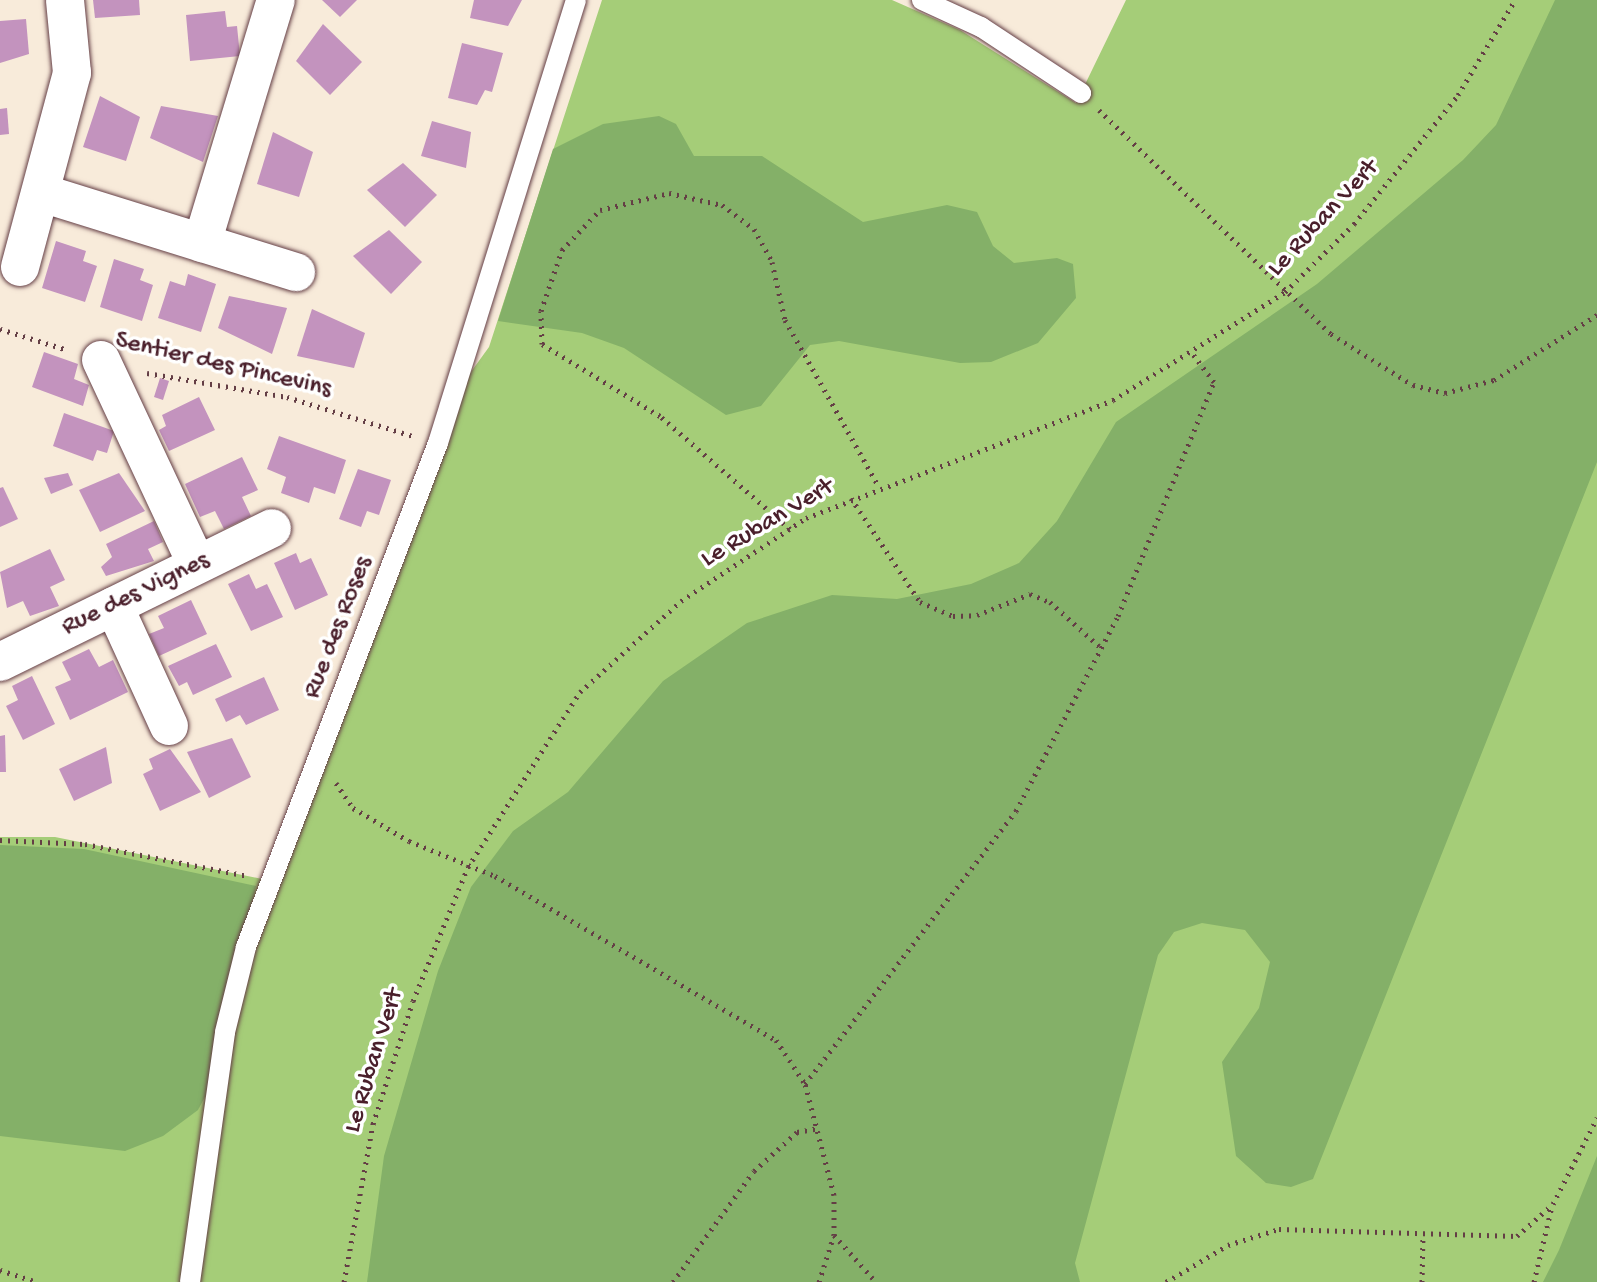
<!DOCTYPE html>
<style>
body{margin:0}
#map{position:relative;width:1597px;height:1282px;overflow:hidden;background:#f8ebda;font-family:"Gochi Hand",sans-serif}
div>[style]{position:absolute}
.green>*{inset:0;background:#a5cd78}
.forest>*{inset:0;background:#84b068}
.building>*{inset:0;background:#c393be}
.path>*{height:5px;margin-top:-2.5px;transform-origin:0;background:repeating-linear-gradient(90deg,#643e45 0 2px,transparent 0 8px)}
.roads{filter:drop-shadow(0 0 2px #643e45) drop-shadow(0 0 2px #643e45)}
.service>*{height:20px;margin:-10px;padding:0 10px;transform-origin:10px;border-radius:10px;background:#fff}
.minor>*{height:38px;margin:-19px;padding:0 19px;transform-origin:19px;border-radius:19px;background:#fff}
span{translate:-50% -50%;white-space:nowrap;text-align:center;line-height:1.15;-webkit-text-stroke:7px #fff;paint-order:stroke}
.street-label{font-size:26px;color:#4a1f2b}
</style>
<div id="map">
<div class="green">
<i style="clip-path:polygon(602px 0,892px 0,960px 30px,1076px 103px,1126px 0,1597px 0,1597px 1282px,0 1282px,0 837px,55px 837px,267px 880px,468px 376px,489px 347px)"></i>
</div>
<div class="forest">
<i style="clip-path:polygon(1555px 0,1597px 0,1597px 462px,1313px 1179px,1291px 1187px,1266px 1183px,1236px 1156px,1222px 1062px,1259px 1008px,1270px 962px,1245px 930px,1202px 923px,1174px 932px,1158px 955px,1075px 1263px,1080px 1282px,367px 1282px,384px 1156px,438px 971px,471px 887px,513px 831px,568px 792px,663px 681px,747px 623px,832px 595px,897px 599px,971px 584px,1019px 563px,1057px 521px,1116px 422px,1317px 284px,1463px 160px,1496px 125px)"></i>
<i style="clip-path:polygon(659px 116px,676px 124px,694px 156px,762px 156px,863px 222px,947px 205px,977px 212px,993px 246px,1014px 263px,1057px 258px,1073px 264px,1076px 298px,1038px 343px,991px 362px,960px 363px,839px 341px,810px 345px,761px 406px,726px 415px,624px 348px,582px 333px,498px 321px,553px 149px,603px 124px)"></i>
<i style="clip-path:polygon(0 845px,84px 849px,256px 886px,208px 1091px,198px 1110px,163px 1136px,125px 1151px,0 1136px)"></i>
<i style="clip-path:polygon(1597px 1156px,1597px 1282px,1543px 1282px,1559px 1250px)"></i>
</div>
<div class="building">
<i style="clip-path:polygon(93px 0,139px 0,140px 15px,95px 18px)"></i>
<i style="clip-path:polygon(322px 0,357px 0,340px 17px)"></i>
<i style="clip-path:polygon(474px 0,522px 0,508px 26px,470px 18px)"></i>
<i style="clip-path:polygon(225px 11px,227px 27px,237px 26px,240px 56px,190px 61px,186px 15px)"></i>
<i style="clip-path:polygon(26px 19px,29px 54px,0 63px,0 21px)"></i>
<i style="clip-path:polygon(323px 24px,362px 62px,330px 95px,296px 61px)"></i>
<i style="clip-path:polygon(462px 43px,503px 53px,492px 92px,485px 90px,477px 105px,448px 98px)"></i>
<i style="clip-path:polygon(100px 96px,140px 117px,126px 161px,83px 147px)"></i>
<i style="clip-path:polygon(161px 106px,218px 116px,203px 162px,150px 138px)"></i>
<i style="clip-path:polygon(7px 108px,9px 134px,0 135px,0 109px)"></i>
<i style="clip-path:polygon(432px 121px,471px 132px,466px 168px,421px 156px)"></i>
<i style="clip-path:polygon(273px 132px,313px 152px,299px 197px,257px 184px)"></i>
<i style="clip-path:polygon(403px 163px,437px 195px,405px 227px,367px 190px)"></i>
<i style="clip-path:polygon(389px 230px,422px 262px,391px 294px,353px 256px)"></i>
<i style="clip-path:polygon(56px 241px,86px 251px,83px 261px,97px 266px,85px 302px,42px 288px)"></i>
<i style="clip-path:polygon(114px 259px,144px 269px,140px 280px,153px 285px,142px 321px,100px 307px)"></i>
<i style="clip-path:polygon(188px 274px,216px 284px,201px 332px,158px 318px,170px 281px,185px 286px)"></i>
<i style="clip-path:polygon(229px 296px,287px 308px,272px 354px,218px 328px)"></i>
<i style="clip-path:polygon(312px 309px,365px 333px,354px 368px,297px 356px)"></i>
<i style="clip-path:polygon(44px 352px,78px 364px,74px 379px,89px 385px,83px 406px,32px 387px)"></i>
<i style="clip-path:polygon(160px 378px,169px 381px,163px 400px,154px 397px)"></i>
<i style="clip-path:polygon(199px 397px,215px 430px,169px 451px,159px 430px,166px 426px,162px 415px)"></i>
<i style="clip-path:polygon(64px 413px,114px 431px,107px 453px,97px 450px,93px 461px,53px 446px)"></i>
<i style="clip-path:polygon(279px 436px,346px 460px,335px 494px,314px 487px,309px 503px,281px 493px,286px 477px,267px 469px)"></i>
<i style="clip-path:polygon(242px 457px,258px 490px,242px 497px,251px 516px,224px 529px,215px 511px,200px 517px,185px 484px)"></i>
<i style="clip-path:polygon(358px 469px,391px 480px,379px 515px,367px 511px,361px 527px,339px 519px)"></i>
<i style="clip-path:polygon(68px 473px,73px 485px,51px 494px,44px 478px)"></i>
<i style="clip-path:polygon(119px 473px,145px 511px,100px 532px,79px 490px)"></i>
<i style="clip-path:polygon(3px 487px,18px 519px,0 527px,0 488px)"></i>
<i style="clip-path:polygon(154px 521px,163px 542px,148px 549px,154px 561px,106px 576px,101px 567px,112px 557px,106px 544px)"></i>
<i style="clip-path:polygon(50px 549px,65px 580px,50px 587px,59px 606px,30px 616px,23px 601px,7px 608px,0 572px)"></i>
<i style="clip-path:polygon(296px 553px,300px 563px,311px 558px,328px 595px,295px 610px,274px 563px)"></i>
<i style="clip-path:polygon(249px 574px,256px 589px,267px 584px,283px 617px,251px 631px,228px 584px)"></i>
<i style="clip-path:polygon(191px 600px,207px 634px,159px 656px,149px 634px,164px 628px,158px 616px)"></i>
<i style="clip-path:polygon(216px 644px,232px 677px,193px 695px,187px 682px,179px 686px,168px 666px)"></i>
<i style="clip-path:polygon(89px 649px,99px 667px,113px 660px,128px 692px,70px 720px,55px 687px,71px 680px,62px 662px)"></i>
<i style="clip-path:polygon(32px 676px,55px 724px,23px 740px,6px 706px,18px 700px,12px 686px)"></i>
<i style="clip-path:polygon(264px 677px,279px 710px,246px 725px,240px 715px,226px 722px,215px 699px)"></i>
<i style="clip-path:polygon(5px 735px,6px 772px,0 772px,0 736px)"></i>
<i style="clip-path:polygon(232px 738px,251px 777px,209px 798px,187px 752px)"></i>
<i style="clip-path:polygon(106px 747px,112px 783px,74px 801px,59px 769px)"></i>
<i style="clip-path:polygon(170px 749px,201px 792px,160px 811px,143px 774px,153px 769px,149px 759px)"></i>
</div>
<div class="path">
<i style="left:1099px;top:110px;width:322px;rotate:44deg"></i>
<i style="left:1331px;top:334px;width:97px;rotate:31.9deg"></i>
<i style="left:1413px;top:385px;width:33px;rotate:14deg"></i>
<i style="left:1445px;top:393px;width:51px;rotate:-14.9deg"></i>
<i style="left:1494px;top:380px;width:122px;rotate:-32.3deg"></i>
<i style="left:0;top:329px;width:71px;rotate:17.2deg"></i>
<i style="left:147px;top:373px;width:142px;rotate:9.7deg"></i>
<i style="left:287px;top:397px;width:132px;rotate:17.2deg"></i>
<i style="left:851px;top:498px;width:125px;rotate:56.4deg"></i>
<i style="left:920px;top:602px;width:36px;rotate:23deg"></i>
<i style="left:953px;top:616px;width:24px;rotate:-2deg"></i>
<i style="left:977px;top:615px;width:57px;rotate:-21.6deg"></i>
<i style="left:1030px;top:594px;width:22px;rotate:22deg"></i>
<i style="left:1050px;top:602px;width:69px;rotate:42deg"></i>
<i style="left:790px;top:529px;width:172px;rotate:-139deg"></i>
<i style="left:660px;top:416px;width:138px;rotate:-148.6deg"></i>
<i style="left:542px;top:344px;width:33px;rotate:-92deg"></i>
<i style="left:541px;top:311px;width:65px;rotate:-71deg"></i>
<i style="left:562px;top:250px;width:55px;rotate:-46.5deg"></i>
<i style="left:600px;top:210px;width:71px;rotate:-13.8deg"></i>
<i style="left:669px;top:193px;width:54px;rotate:12.8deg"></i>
<i style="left:722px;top:205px;width:40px;rotate:37deg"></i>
<i style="left:754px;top:229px;width:38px;rotate:61deg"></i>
<i style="left:772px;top:262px;width:59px;rotate:77.4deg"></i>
<i style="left:785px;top:320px;width:189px;rotate:60.6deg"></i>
<i style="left:336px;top:783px;width:30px;rotate:56deg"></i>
<i style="left:353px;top:808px;width:65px;rotate:30.5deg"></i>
<i style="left:409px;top:841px;width:93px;rotate:22.1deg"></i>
<i style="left:495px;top:876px;width:325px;rotate:30.3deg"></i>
<i style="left:776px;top:1040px;width:53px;rotate:56.6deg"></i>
<i style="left:0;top:840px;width:85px;rotate:2.7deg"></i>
<i style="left:85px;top:844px;width:166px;rotate:11.1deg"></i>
<i style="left:834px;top:1235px;width:63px;rotate:48.2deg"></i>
<i style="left:0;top:1270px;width:38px;rotate:18deg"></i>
<i style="left:344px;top:1282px;width:161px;rotate:-79.6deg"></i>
<i style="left:373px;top:1124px;width:129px;rotate:-72deg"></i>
<i style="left:413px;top:1001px;width:145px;rotate:-67.7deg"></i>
<i style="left:468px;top:867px;width:208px;rotate:-57.4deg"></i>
<i style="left:580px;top:692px;width:136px;rotate:-42deg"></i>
<i style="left:681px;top:601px;width:150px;rotate:-33.6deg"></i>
<i style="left:806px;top:518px;width:329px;rotate:-21deg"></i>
<i style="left:1113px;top:400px;width:203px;rotate:-32.1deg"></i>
<i style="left:1285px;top:292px;width:97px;rotate:-44.6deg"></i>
<i style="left:1354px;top:224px;width:166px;rotate:-51.1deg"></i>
<i style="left:1458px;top:95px;width:111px;rotate:-59deg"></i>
<i style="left:673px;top:1282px;width:137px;rotate:-53.9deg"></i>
<i style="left:754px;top:1171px;width:58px;rotate:-42.2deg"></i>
<i style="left:797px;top:1132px;width:23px;rotate:-10deg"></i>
<i style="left:819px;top:1282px;width:49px;rotate:-72.3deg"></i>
<i style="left:834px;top:1235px;width:40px;rotate:-90deg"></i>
<i style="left:834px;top:1195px;width:115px;rotate:-104.6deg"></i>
<i style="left:805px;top:1084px;width:345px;rotate:-52.3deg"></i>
<i style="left:1016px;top:811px;width:220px;rotate:-62.4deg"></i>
<i style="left:1118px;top:616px;width:253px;rotate:-67.7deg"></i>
<i style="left:1214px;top:382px;width:36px;rotate:-127deg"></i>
<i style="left:1166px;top:1282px;width:72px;rotate:-30.8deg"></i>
<i style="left:1228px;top:1245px;width:53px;rotate:-17.4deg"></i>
<i style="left:1279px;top:1229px;width:238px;rotate:1.7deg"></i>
<i style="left:1517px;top:1236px;width:48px;rotate:-41.6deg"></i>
<i style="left:1553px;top:1204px;width:97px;rotate:-62.9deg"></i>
<i style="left:1422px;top:1282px;width:46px;rotate:-88.8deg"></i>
<i style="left:1534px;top:1282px;width:78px;rotate:-76.7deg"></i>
</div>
<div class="roads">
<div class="service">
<i style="left:922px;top:0;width:65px;rotate:24.6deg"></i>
<i style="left:981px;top:27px;width:120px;rotate:33.4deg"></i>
<i style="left:190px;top:1282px;width:252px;rotate:-82deg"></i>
<i style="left:225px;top:1032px;width:88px;rotate:-76.1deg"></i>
<i style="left:246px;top:947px;width:539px;rotate:-69.15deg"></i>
<i style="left:438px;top:443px;width:464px;rotate:-72.7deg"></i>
</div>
<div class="minor">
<i style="left:45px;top:194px;width:263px;rotate:17.3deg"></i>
<i style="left:202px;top:243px;width:254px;rotate:-73.1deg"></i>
<i style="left:20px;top:267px;width:201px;rotate:-75deg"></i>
<i style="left:72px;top:73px;width:73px;rotate:-95.5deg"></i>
<i style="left:101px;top:360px;width:226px;rotate:64.9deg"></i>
<i style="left:114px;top:606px;width:132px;rotate:65.4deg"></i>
<i style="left:0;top:662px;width:303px;rotate:-26.2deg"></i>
</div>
</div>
<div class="street-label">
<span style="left:1324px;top:219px;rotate:-47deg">Le Ruban Vert</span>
<span style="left:223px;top:366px;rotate:13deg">Sentier des Pincevins</span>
<span style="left:768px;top:524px;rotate:-31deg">Le Ruban Vert</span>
<span style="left:136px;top:595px;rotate:-26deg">Rue des Vignes</span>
<span style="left:339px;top:628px;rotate:-69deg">Rue des Roses</span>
<span style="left:375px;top:1061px;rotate:-73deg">Le Ruban Vert</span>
</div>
</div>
